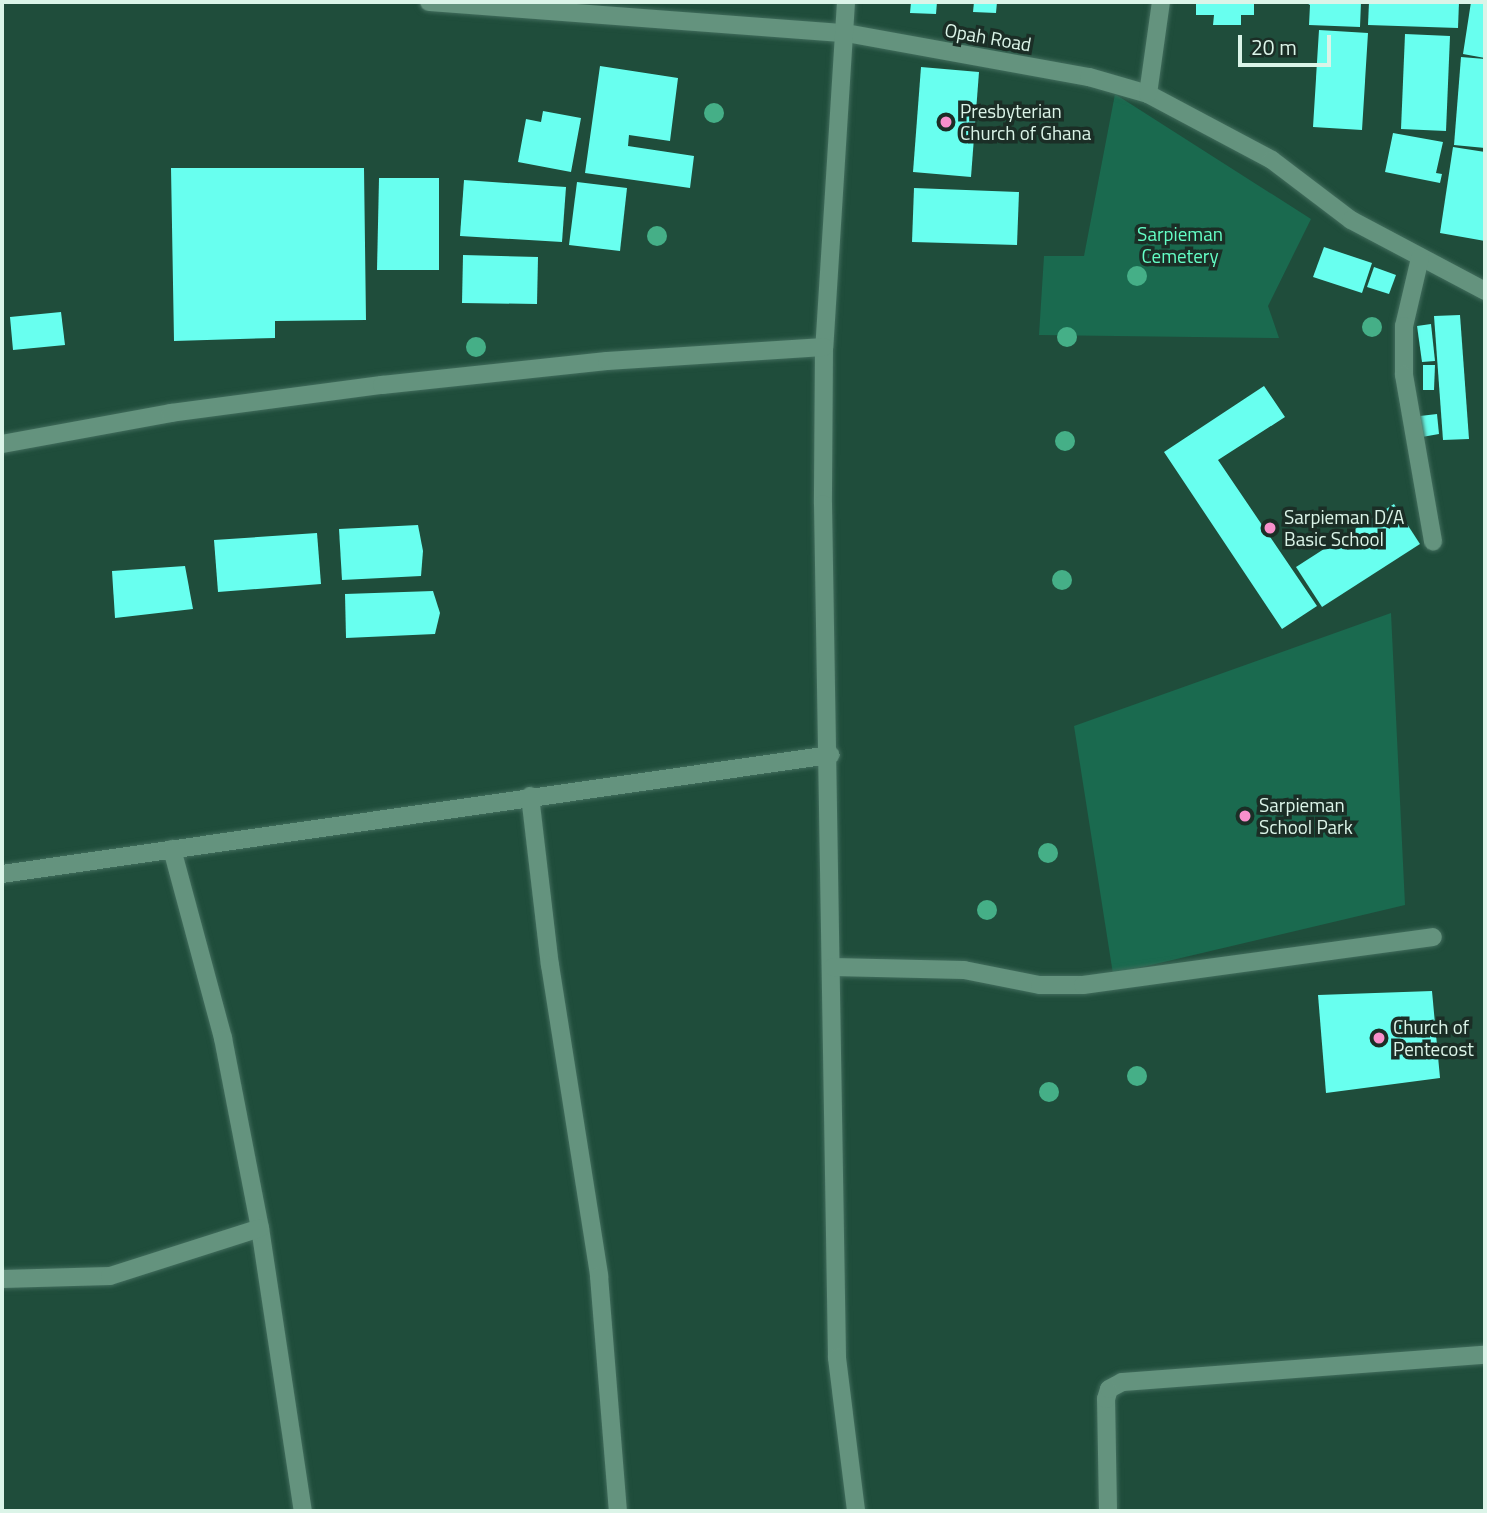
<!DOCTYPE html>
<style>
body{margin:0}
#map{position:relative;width:1487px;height:1513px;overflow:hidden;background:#1f4d3b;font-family:"Titillium Web",sans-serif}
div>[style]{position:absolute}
.green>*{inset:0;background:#1a6a4f}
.building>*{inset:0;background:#68ffef}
.roads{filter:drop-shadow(0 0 2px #426d5d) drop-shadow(0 0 2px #426d5d)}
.street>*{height:18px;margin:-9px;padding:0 9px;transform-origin:9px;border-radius:9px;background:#64937e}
.trees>*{width:20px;height:20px;margin:-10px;border-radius:50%;background:#45af87}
.dots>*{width:19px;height:19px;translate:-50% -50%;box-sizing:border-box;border:4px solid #1b2e26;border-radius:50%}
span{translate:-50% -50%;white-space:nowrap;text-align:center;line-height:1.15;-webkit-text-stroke:7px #1b2e26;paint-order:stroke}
.street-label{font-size:19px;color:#dbf4e8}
.poi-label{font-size:19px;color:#dbf4e8}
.left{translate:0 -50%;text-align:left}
.park-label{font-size:19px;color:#64ffc6}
.frame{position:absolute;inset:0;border:4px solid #dbf4e8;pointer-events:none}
.scale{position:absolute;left:1238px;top:35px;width:93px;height:32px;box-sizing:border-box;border:4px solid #dbf4e8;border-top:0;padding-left:9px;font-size:21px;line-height:24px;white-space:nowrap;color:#dbf4e8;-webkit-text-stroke:5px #1b2e26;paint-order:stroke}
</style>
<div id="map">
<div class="green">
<i style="clip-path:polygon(1115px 94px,1311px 219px,1268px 306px,1279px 338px,1039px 335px,1044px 256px,1084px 256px)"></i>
<i style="clip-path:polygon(1391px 613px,1405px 905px,1113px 974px,1074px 726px)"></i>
</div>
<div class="building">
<i style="clip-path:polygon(911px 2px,937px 2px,936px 14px,910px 13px)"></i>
<i style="clip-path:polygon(974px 2px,997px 2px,996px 13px,973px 12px)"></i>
<i style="clip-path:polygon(1196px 2px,1254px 2px,1254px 15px,1241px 15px,1241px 25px,1213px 25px,1214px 15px,1196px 15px)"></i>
<i style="clip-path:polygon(1305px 2px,1361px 2px,1360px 27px,1309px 25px,1310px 5px)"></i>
<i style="clip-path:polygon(1369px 2px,1459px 2px,1458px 28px,1368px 25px)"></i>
<i style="clip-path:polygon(1471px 2px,1485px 4px,1485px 58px,1463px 54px)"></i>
<i style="clip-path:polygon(1319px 30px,1368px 33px,1362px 130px,1313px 127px)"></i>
<i style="clip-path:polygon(1405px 34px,1450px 36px,1446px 131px,1401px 129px)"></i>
<i style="clip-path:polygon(1461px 57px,1485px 59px,1485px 148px,1454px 145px)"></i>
<i style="clip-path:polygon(600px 66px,678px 78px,670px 141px,629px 135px,628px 146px,694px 156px,690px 188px,585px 173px)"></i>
<i style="clip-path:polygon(921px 67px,979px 72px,971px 177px,913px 172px)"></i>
<i style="clip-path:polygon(543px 111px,581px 118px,571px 172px,518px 162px,526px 119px,541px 122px)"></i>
<i style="clip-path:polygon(1393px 133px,1443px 142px,1436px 173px,1442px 174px,1440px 183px,1385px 172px)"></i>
<i style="clip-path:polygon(1453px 147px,1485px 152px,1485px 241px,1440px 233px)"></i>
<i style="clip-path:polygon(171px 168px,364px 168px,366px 320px,275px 321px,275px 338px,174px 341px)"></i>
<i style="clip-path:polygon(379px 178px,439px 178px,439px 270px,377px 270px)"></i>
<i style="clip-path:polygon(464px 180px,566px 187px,562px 242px,460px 236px)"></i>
<i style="clip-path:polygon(577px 182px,627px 188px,620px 251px,569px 245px)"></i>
<i style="clip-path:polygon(914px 188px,1019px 192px,1017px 245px,912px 242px)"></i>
<i style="clip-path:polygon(1324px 247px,1372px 263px,1362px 293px,1313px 277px)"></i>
<i style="clip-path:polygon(463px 255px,538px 257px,537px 304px,462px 303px)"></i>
<i style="clip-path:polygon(1374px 267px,1396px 275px,1389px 294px,1367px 287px)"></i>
<i style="clip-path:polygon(61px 312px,65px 345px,13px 350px,10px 317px)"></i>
<i style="clip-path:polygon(1460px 315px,1469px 439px,1443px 440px,1434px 316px)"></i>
<i style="clip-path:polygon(1431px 324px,1435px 361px,1422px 362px,1417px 326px)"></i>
<i style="clip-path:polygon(1423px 365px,1435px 365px,1434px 390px,1423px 390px)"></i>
<i style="clip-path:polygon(1264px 386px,1285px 417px,1218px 460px,1317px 606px,1282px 629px,1164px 452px)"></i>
<i style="clip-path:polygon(1437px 414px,1439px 434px,1422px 437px,1420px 416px)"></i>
<i style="clip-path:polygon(1394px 504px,1420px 544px,1322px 607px,1296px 567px)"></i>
<i style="clip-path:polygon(418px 525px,423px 551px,421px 576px,342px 580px,339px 529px)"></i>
<i style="clip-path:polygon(317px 533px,321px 584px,218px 592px,214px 540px)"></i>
<i style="clip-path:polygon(185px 566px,193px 609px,115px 618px,112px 571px)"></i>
<i style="clip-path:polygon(433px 591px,440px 613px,435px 634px,346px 638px,345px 594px)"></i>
<i style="clip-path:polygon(1432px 991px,1440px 1078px,1326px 1093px,1318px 995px)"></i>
</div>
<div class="roads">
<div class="street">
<i style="left:429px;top:2px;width:418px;rotate:4.3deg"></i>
<i style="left:846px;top:33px;width:247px;rotate:10.3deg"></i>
<i style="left:1089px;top:77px;width:61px;rotate:16.1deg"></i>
<i style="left:1148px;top:94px;width:140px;rotate:28deg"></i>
<i style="left:1272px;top:160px;width:99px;rotate:37.2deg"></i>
<i style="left:1351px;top:220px;width:152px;rotate:27.9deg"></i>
<i style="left:846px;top:2px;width:346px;rotate:93.6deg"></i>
<i style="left:824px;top:347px;width:157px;rotate:90.4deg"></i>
<i style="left:823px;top:504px;width:854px;rotate:89.06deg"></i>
<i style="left:837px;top:1358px;width:154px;rotate:82.9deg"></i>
<i style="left:1148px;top:94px;width:93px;rotate:-82deg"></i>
<i style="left:1420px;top:258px;width:70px;rotate:103.2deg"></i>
<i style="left:1404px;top:326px;width:49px;rotate:90deg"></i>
<i style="left:1404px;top:375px;width:169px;rotate:80.1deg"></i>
<i style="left:2px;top:444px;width:172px;rotate:-10.4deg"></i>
<i style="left:171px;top:413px;width:213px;rotate:-7.6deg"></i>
<i style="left:382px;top:385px;width:226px;rotate:-6.1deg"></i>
<i style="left:607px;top:361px;width:217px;rotate:-3.7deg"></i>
<i style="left:530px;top:796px;width:170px;rotate:83.3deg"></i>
<i style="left:550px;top:965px;width:315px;rotate:81deg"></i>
<i style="left:599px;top:1276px;width:236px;rotate:85.4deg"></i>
<i style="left:172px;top:849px;width:196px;rotate:74.9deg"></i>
<i style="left:223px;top:1038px;width:194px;rotate:79deg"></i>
<i style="left:260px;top:1228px;width:286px;rotate:81.4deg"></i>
<i style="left:2px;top:874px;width:837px;rotate:-8.18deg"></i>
<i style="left:833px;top:967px;width:131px;rotate:1.3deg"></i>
<i style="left:964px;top:970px;width:77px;rotate:11.2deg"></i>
<i style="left:1040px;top:985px;width:43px"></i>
<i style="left:1083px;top:985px;width:353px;rotate:-7.8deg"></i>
<i style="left:2px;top:1279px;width:108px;rotate:-1.6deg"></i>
<i style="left:110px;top:1276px;width:157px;rotate:-17.7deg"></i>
<i style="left:1108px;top:1511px;width:112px;rotate:-91deg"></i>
<i style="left:1106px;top:1399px;width:10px;rotate:-73deg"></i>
<i style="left:1109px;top:1389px;width:15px;rotate:-28deg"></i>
<i style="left:1122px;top:1382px;width:364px;rotate:-4.3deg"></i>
</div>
</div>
<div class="trees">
<i style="left:714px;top:113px"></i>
<i style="left:657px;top:236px"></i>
<i style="left:1137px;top:276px"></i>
<i style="left:1372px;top:327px"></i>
<i style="left:1067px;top:337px"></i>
<i style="left:476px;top:347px"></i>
<i style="left:1065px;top:441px"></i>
<i style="left:1062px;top:580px"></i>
<i style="left:1048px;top:853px"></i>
<i style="left:987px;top:910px"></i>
<i style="left:1137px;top:1076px"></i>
<i style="left:1049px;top:1092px"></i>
</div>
<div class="dots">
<i style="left:946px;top:122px;background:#f890cc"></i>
<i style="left:1270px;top:528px;background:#f890cc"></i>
<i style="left:1245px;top:816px;background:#f890cc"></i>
<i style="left:1379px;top:1038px;background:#f890cc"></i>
</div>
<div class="street-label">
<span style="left:988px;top:37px;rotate:10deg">Opah Road</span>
</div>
<div class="poi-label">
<span class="left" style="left:960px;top:122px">Presbyterian<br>Church of Ghana</span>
<span class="left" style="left:1284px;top:528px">Sarpieman D/A<br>Basic School</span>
<span class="left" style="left:1259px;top:816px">Sarpieman<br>School Park</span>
<span class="left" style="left:1393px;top:1038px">Church of<br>Pentecost</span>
</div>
<div class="park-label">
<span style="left:1180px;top:245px">Sarpieman<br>Cemetery</span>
</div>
<div class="frame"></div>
<div class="scale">20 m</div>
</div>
